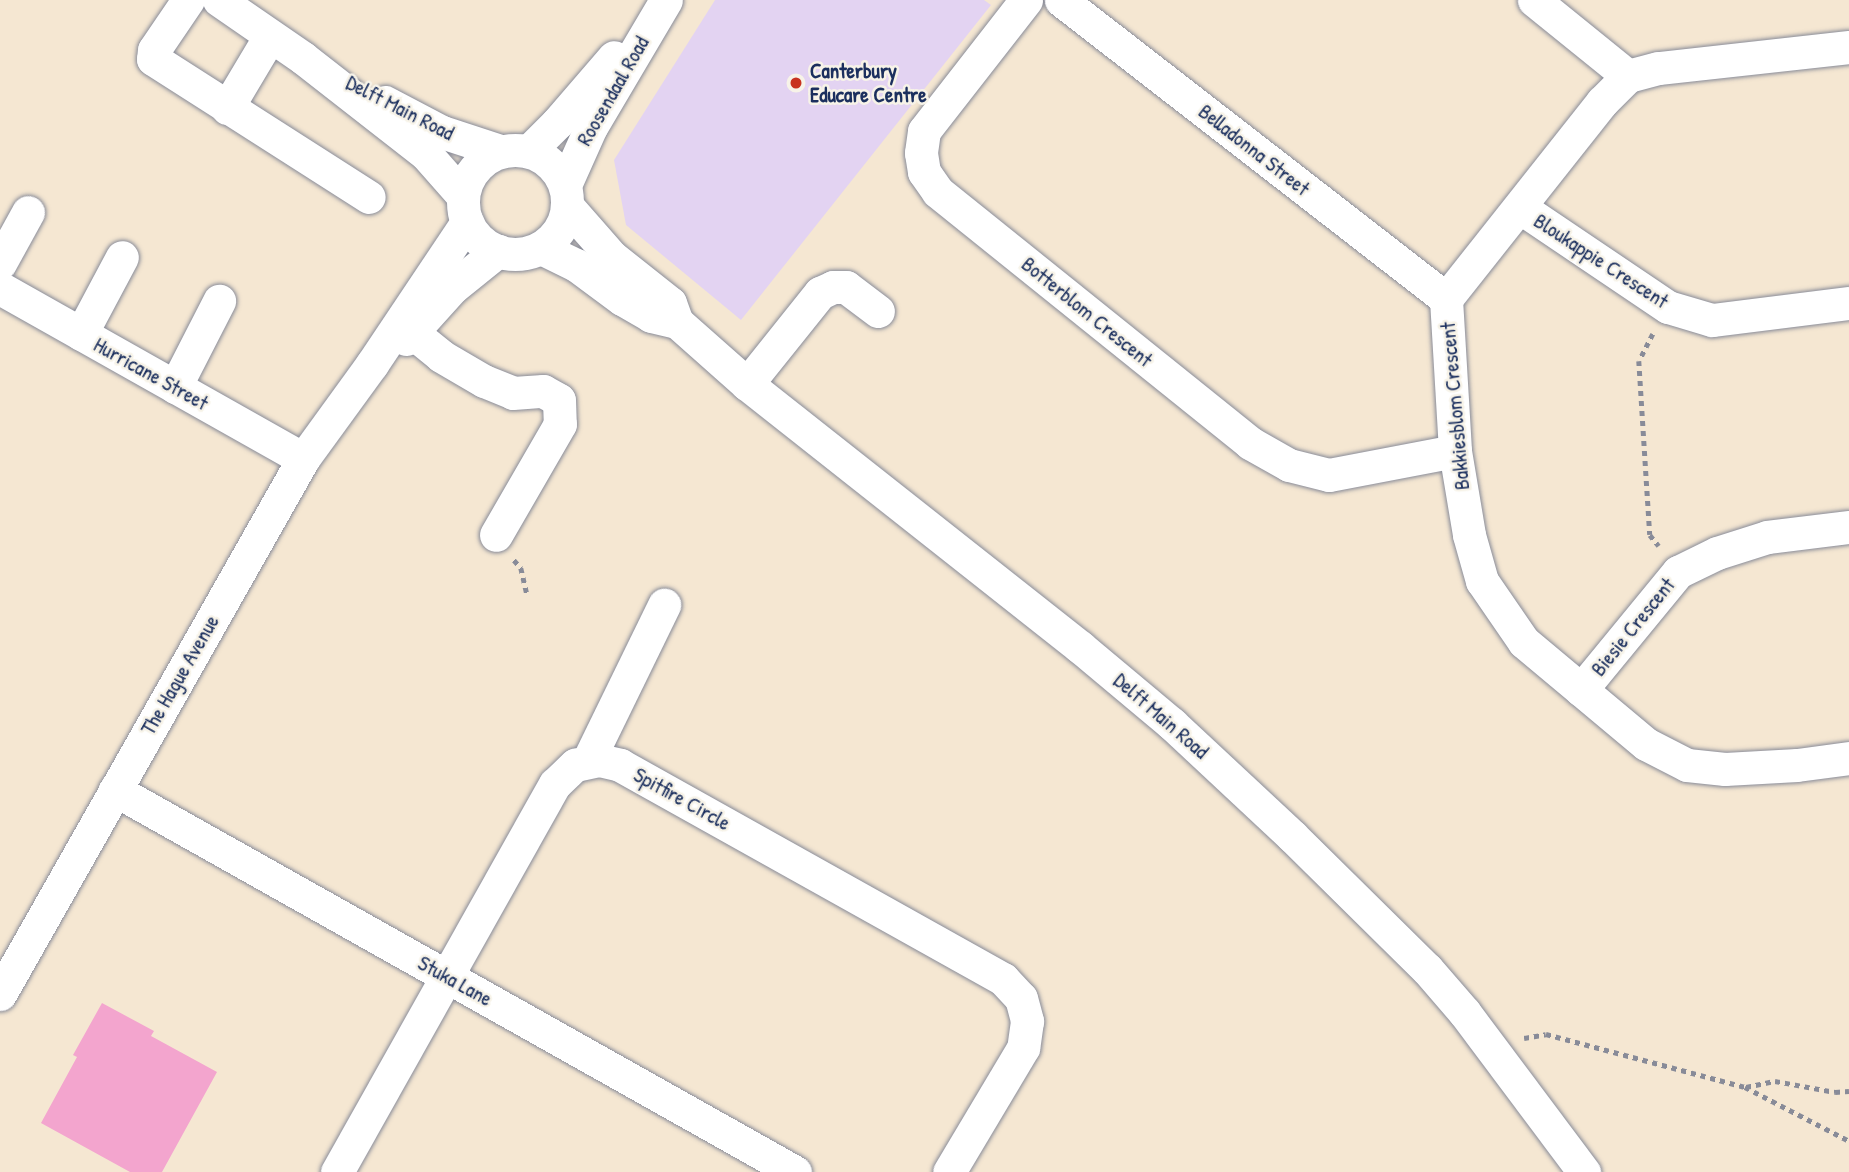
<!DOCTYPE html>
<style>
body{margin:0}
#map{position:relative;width:1849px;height:1172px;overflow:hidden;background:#f5e7d2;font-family:"Patrick Hand",sans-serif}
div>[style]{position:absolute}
.built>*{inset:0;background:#e3d3f2}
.building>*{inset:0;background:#f3a5ce}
.path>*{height:4.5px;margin-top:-2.25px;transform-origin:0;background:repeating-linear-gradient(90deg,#888b98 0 5px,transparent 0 10px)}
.roads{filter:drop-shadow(0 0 2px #888b98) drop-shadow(0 0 2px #888b98)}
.minor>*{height:33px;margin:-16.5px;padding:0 16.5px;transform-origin:16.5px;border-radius:16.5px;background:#fff}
.minor>.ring{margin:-16.5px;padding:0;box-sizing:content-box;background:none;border:33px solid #fff;border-radius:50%}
.dots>*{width:19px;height:19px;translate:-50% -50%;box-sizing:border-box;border:4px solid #f7f3e8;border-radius:50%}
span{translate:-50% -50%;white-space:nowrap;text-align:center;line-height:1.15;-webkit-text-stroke:5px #f7f3e8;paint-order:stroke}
.poi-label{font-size:21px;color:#1b2f5e;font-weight:700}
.left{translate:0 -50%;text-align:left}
.street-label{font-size:21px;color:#1b2f5e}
</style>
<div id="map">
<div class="built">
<i style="clip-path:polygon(715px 0,984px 0,991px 5px,741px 320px,626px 225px,614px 160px)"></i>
</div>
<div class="building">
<i style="clip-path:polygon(102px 1003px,154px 1031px,151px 1036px,217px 1072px,162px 1172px,130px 1172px,41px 1123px,77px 1057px,73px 1055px)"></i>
</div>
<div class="path">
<i style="left:1653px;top:334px;width:30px;rotate:117deg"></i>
<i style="left:1639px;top:361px;width:174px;rotate:86.4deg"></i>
<i style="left:1650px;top:535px;width:14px;rotate:51deg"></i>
<i style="left:514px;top:560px;width:11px;rotate:49deg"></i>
<i style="left:521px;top:568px;width:28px;rotate:77deg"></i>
<i style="left:1524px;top:1038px;width:22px;rotate:-10deg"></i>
<i style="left:1546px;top:1034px;width:206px;rotate:14.9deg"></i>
<i style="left:1745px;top:1087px;width:117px;rotate:27.4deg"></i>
<i style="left:1746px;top:1087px;width:30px;rotate:-12deg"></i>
<i style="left:1775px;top:1081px;width:61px;rotate:10.4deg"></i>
<i style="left:1835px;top:1092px;width:14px;rotate:-4deg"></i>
</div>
<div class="roads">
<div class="minor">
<i style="left:188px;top:0;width:60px;rotate:124.2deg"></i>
<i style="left:154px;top:50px;width:9px;rotate:96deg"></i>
<i style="left:153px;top:59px;width:256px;rotate:32.6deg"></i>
<i style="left:219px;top:0;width:102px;rotate:34.6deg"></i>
<i style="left:303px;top:58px;width:156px;rotate:38deg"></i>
<i style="left:426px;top:154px;width:56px;rotate:48.6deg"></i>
<i style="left:1026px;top:0;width:166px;rotate:127.9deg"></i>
<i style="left:924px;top:131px;width:22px;rotate:98deg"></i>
<i style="left:921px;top:153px;width:19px;rotate:81deg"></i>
<i style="left:924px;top:172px;width:24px;rotate:55deg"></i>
<i style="left:938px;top:192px;width:400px;rotate:38.8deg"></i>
<i style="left:1250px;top:443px;width:45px;rotate:29.4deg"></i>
<i style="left:1289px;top:465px;width:41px;rotate:14deg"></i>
<i style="left:1329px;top:475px;width:128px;rotate:-10.8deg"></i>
<i style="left:1061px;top:0;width:487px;rotate:37.8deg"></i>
<i style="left:1534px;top:0;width:121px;rotate:39deg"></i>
<i style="left:1849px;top:47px;width:192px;rotate:173.7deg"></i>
<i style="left:1658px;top:68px;width:31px;rotate:165deg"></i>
<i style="left:1628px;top:76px;width:37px;rotate:135deg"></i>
<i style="left:1602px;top:102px;width:251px;rotate:128.4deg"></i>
<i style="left:1446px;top:299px;width:152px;rotate:86.6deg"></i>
<i style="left:1455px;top:451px;width:85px;rotate:80.5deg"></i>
<i style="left:1469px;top:535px;width:48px;rotate:74.2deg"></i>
<i style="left:1482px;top:581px;width:74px;rotate:55.5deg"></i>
<i style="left:1524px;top:642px;width:159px;rotate:39.9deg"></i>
<i style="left:1646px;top:744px;width:46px;rotate:27.1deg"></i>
<i style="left:1687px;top:765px;width:38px;rotate:6deg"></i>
<i style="left:1725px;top:769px;width:72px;rotate:-3.2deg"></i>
<i style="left:1797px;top:765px;width:52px;rotate:-7.7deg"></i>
<i style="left:385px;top:102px;width:64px;rotate:27.8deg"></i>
<i style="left:442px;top:132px;width:61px;rotate:18.1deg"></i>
<i style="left:227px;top:108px;width:84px;rotate:-59.2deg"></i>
<i class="ring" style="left:463px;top:150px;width:71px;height:71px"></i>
<i style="left:529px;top:151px;width:40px;rotate:-45deg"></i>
<i style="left:557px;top:123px;width:87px;rotate:-49.2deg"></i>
<i style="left:565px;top:185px;width:64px;rotate:-65.9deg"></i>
<i style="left:591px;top:127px;width:147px;rotate:-59.4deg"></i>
<i style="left:568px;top:207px;width:67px;rotate:48.7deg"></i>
<i style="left:612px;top:257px;width:74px;rotate:38.4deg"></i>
<i style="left:670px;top:303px;width:20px;rotate:70deg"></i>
<i style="left:677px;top:322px;width:94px;rotate:41.5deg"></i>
<i style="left:747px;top:384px;width:424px;rotate:38.3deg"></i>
<i style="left:1080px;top:647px;width:120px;rotate:39.9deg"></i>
<i style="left:1172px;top:724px;width:164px;rotate:43deg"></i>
<i style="left:1292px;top:836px;width:190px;rotate:44.6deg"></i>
<i style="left:1427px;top:969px;width:58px;rotate:49.2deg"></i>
<i style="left:1465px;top:1013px;width:199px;rotate:53.2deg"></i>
<i style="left:1521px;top:208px;width:177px;rotate:34deg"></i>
<i style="left:1668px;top:307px;width:46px;rotate:16.5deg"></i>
<i style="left:1712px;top:320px;width:138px;rotate:-7.1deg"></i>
<i style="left:541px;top:248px;width:39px;rotate:26deg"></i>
<i style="left:576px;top:265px;width:57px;rotate:36.5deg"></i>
<i style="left:622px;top:299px;width:34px;rotate:30deg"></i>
<i style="left:651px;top:316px;width:27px;rotate:13deg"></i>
<i style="left:0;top:263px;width:58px;rotate:-61.2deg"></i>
<i style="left:0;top:288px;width:348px;rotate:29.4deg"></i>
<i style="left:413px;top:333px;width:36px;rotate:39deg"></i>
<i style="left:441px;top:356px;width:50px;rotate:30.2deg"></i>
<i style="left:484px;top:381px;width:31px;rotate:22deg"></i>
<i style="left:513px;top:393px;width:30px;rotate:-4deg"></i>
<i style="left:543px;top:391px;width:18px;rotate:29deg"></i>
<i style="left:559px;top:400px;width:24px;rotate:88deg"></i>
<i style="left:560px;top:424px;width:128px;rotate:120deg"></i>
<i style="left:81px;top:334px;width:87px;rotate:-62deg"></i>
<i style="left:406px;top:339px;width:70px;rotate:-47.9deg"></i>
<i style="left:453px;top:287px;width:58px;rotate:-38.7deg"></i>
<i style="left:747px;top:384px;width:117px;rotate:-51.3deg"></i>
<i style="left:820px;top:293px;width:14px;rotate:-25deg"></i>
<i style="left:833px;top:287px;width:13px"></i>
<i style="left:846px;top:287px;width:40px;rotate:37deg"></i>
<i style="left:175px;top:387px;width:97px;rotate:-62.9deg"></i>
<i style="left:1581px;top:690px;width:153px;rotate:-50.6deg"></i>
<i style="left:1678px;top:572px;width:43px;rotate:-26deg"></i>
<i style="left:1717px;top:553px;width:52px;rotate:-17.7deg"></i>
<i style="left:1767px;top:537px;width:83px;rotate:-7deg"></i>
<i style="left:588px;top:761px;width:174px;rotate:-64deg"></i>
<i style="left:115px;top:790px;width:780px;rotate:29.33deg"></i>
<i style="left:0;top:994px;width:615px;rotate:-60.47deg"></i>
<i style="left:303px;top:459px;width:117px;rotate:-54deg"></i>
<i style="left:372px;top:364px;width:171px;rotate:-56.2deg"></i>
<i style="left:337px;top:1172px;width:445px;rotate:-60.7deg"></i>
<i style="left:555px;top:784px;width:28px;rotate:-44deg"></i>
<i style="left:575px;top:765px;width:25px;rotate:-12deg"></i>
<i style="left:599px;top:760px;width:22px;rotate:13deg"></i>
<i style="left:620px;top:765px;width:439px;rotate:29.2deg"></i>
<i style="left:1003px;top:979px;width:26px;rotate:47deg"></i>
<i style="left:1021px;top:998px;width:24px;rotate:75deg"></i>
<i style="left:1027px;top:1021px;width:27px;rotate:98deg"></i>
<i style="left:1023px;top:1048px;width:144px;rotate:120.8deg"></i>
</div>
</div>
<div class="dots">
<i style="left:796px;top:83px;background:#c8321e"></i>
</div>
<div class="poi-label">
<span class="left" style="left:810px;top:83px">Canterbury<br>Educare Centre</span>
</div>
<div class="street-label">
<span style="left:613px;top:91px;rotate:-60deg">Roosendaal Road</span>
<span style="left:400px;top:108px;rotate:27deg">Delft Main Road</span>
<span style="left:1254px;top:150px;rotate:38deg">Belladonna Street</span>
<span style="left:1601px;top:261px;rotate:33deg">Bloukappie Crescent</span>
<span style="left:1087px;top:312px;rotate:39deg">Botterblom Crescent</span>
<span style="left:151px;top:374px;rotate:29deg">Hurricane Street</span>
<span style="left:1455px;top:406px;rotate:-95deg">Bakkiesblom Crescent</span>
<span style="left:1633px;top:627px;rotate:-51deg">Biesie Crescent</span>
<span style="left:180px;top:675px;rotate:-60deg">The Hague Avenue</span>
<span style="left:1161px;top:716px;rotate:41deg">Delft Main Road</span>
<span style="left:682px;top:799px;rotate:29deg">Spitfire Circle</span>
<span style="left:455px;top:981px;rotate:29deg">Stuka Lane</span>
</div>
</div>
